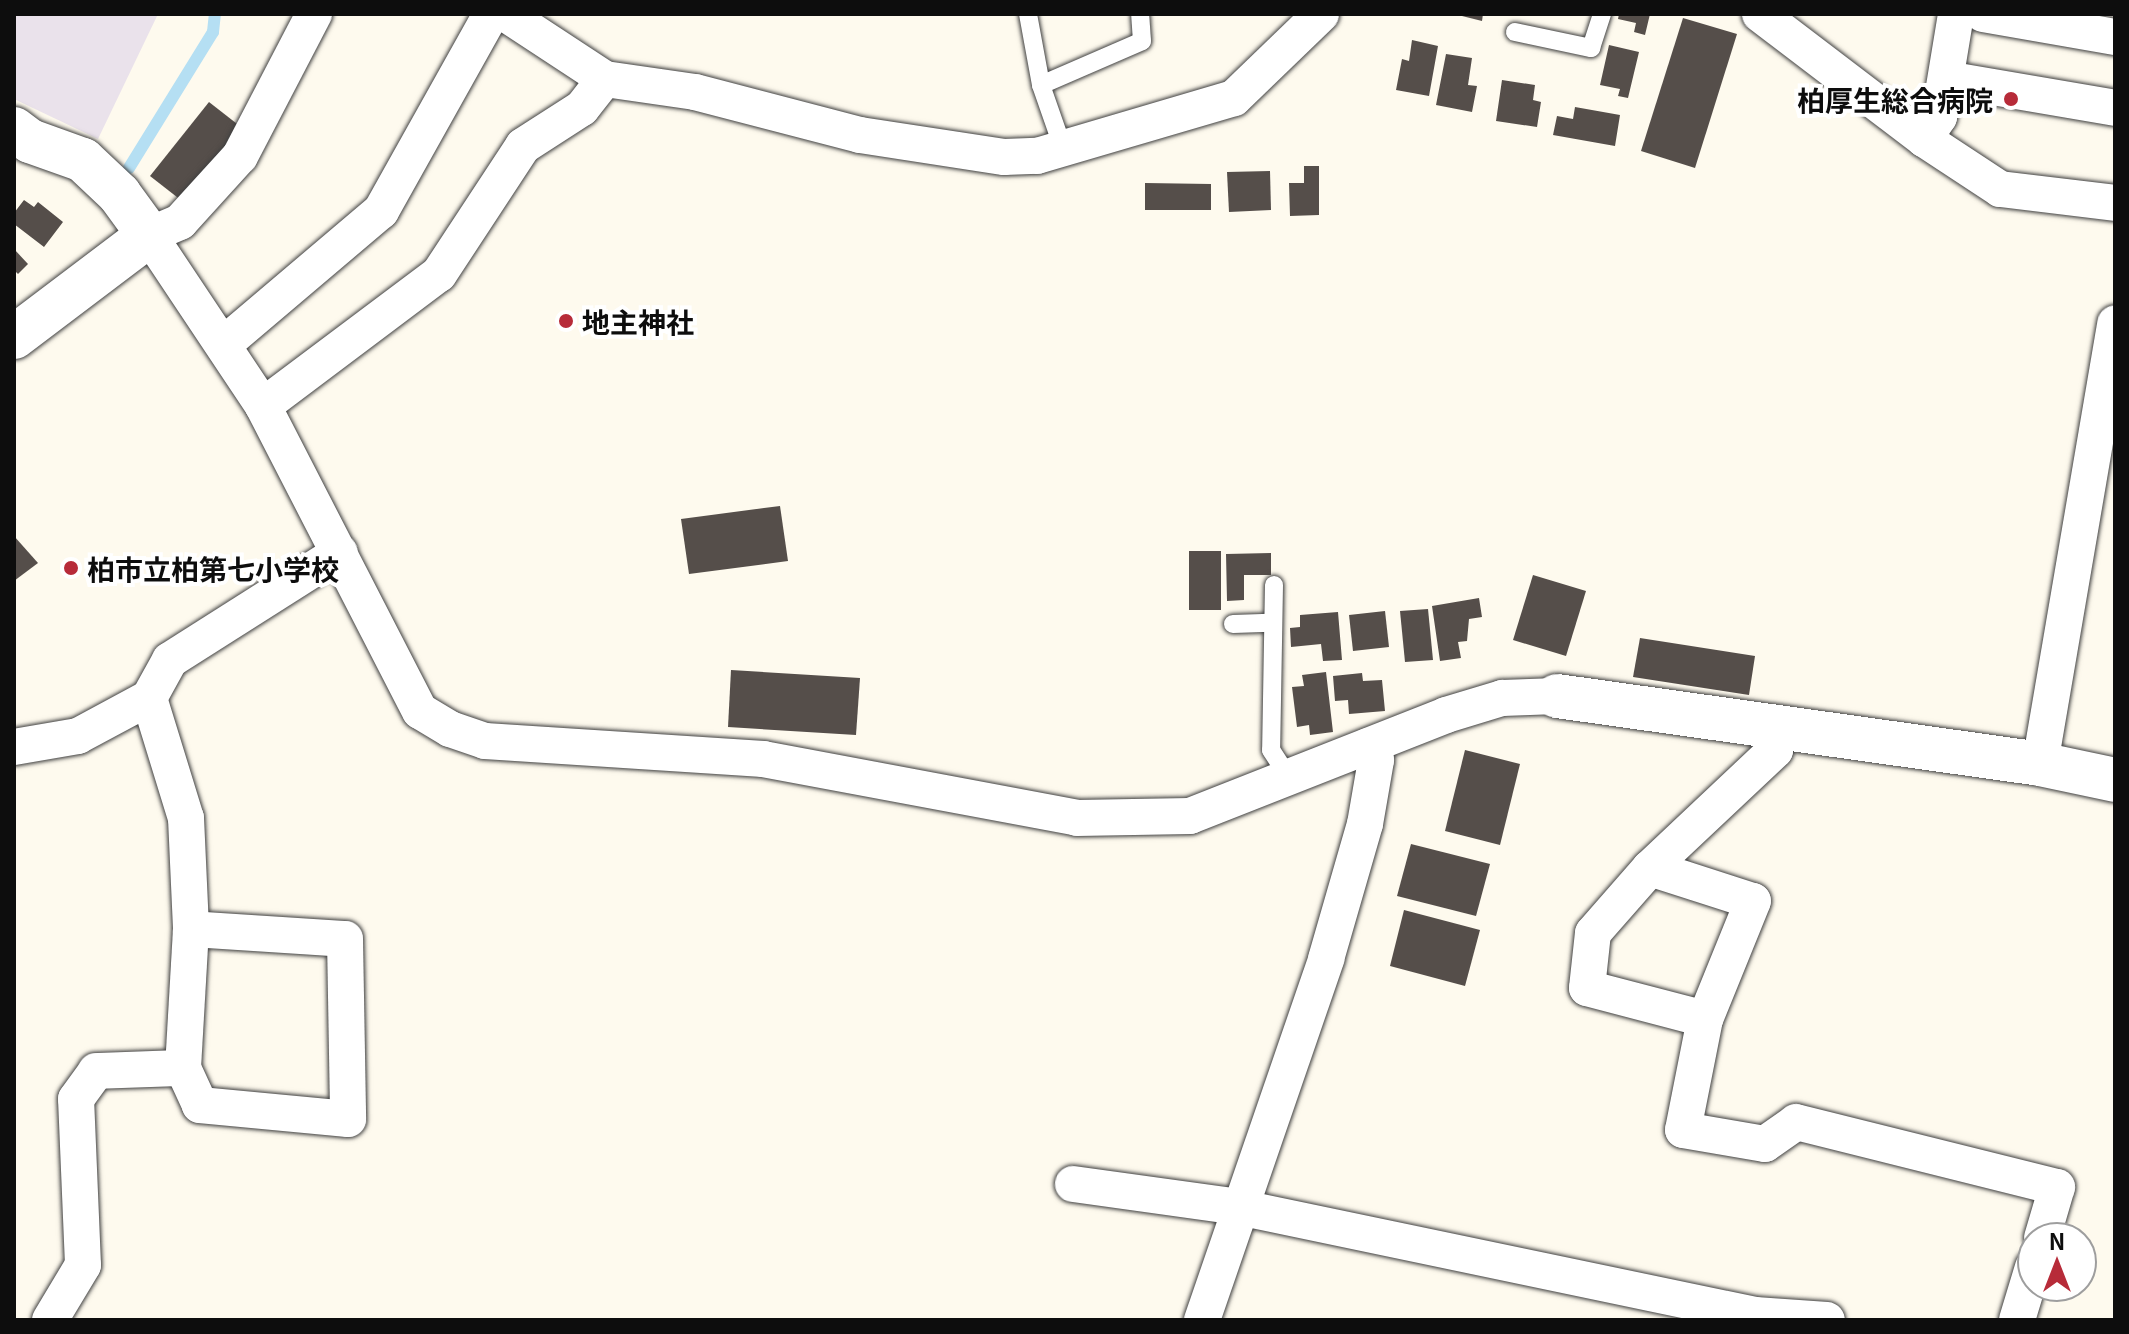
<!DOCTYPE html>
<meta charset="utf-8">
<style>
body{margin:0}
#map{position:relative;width:2129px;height:1334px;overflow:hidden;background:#fefaee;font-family:Georgia,"Noto Sans JP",serif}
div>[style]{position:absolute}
.industrial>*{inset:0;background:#eae2eb}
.stream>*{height:12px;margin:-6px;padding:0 6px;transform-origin:6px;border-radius:6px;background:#b5dff3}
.building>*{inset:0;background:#554e4a}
.roads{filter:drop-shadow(0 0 2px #404040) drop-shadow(0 0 2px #404040)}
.service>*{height:18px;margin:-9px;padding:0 9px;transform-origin:9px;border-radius:9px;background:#fff}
.minor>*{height:36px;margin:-18px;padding:0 18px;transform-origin:18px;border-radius:18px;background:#fff}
.tertiary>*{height:44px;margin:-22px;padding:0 22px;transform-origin:22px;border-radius:22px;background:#fff}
.dots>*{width:22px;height:22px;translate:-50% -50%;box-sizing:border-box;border:4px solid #fff;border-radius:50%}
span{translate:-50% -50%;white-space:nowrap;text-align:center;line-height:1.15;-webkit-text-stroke:8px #fff;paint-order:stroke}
.poi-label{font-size:28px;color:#0d0d0d;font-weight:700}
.right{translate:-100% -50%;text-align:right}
.left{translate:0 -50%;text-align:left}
.frame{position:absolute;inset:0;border:16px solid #0d0d0d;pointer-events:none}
.north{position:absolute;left:2017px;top:1222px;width:80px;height:80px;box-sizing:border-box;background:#fff;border:2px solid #9e9e9e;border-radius:50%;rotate:0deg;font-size:22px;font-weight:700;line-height:32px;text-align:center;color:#0d0d0d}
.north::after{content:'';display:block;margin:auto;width:28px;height:36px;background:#b72b39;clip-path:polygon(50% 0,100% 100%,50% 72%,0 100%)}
</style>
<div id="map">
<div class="industrial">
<i style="clip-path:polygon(14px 14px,158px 14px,98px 139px,14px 99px)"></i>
</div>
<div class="stream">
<i style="left:129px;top:168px;width:160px;rotate:-58.3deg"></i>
<i style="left:213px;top:32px;width:18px;rotate:-84deg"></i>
</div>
<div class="building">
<i style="clip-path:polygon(1454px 14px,1483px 14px,1482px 21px)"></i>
<i style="clip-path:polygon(1619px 14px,1650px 14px,1645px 35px,1634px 32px,1636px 23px,1618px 19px)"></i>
<i style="clip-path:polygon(1683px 18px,1737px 34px,1695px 168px,1641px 151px)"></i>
<i style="clip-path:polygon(1412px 40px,1438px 46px,1429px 96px,1396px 90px,1402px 59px,1409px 61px)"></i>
<i style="clip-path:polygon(1609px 45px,1639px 52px,1628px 98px,1618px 96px,1620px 89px,1600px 85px)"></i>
<i style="clip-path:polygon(1446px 54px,1472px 58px,1468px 85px,1477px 86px,1472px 112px,1436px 105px)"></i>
<i style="clip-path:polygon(1502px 80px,1535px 85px,1533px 100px,1541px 102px,1537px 127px,1496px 121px)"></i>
<i style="clip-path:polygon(209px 102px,241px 127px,182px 201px,150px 176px)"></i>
<i style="clip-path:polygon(1575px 107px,1620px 115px,1615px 146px,1553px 135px,1557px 116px,1573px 119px)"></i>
<i style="clip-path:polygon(1304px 166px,1319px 166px,1319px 215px,1290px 216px,1289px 183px,1304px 183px)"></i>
<i style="clip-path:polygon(1270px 171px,1271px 210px,1229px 212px,1227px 172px)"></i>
<i style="clip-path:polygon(1145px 183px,1211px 184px,1211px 210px,1145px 210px)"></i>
<i style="clip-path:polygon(24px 200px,34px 207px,38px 202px,63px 222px,44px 247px,14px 224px,14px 213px)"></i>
<i style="clip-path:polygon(14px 249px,28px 264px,18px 274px,14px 270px)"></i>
<i style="clip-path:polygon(780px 506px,788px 561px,689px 574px,681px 519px)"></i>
<i style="clip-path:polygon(14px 536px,38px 563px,14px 581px)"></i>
<i style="clip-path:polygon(1189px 551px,1221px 551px,1221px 610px,1189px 610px)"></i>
<i style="clip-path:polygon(1271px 553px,1271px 575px,1244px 575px,1244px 600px,1227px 601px,1226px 554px)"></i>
<i style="clip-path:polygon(1533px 575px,1586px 591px,1566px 656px,1513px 640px)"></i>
<i style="clip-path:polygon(1479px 598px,1482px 617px,1469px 619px,1467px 641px,1458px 642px,1461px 658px,1440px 661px,1432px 606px)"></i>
<i style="clip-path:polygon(1428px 609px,1433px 660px,1405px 662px,1400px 611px)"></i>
<i style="clip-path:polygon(1385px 611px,1389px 647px,1353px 651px,1349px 615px)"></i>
<i style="clip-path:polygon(1338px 612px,1342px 660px,1323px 661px,1321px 644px,1291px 647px,1290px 628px,1300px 627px,1300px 615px)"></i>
<i style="clip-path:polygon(1640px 638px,1755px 656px,1749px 695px,1633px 677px)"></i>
<i style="clip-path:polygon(731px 670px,860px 678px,856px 735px,728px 727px)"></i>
<i style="clip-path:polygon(1326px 672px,1333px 732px,1310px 735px,1309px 725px,1297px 727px,1292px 687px,1304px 686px,1302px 675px)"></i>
<i style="clip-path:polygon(1362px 673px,1363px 681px,1382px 680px,1385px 711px,1349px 714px,1348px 700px,1335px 701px,1333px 676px)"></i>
<i style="clip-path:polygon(1465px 750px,1520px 764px,1500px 845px,1445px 831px)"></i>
<i style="clip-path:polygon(1411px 844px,1490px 864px,1476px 916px,1397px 896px)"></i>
<i style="clip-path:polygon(1404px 910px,1480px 930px,1465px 986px,1390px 966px)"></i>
</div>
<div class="roads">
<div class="service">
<i style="left:1028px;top:14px;width:72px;rotate:79.6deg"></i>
<i style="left:1041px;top:85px;width:67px;rotate:70.8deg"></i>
<i style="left:1515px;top:32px;width:78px;rotate:11.9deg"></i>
<i style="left:1591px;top:48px;width:36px;rotate:-72deg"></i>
<i style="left:1041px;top:85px;width:110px;rotate:-23.5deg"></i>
<i style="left:1142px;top:41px;width:27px;rotate:-94deg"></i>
<i style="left:1274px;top:585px;width:165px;rotate:91deg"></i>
<i style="left:1271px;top:750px;width:35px;rotate:57deg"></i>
<i style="left:1233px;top:624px;width:37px;rotate:-2deg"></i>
</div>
<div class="minor">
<i style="left:314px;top:14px;width:160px;rotate:117.5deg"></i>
<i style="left:240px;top:156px;width:89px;rotate:132.3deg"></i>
<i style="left:180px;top:222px;width:34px;rotate:157deg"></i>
<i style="left:149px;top:235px;width:206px;rotate:56.3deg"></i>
<i style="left:263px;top:406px;width:343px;rotate:62.8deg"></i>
<i style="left:420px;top:711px;width:35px;rotate:31deg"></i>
<i style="left:450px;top:729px;width:37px;rotate:19deg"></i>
<i style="left:485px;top:741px;width:279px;rotate:3.7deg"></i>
<i style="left:763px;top:759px;width:319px;rotate:10.6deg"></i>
<i style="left:1077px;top:818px;width:113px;rotate:-1deg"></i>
<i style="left:1190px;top:816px;width:275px;rotate:-21.5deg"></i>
<i style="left:1446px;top:715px;width:59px;rotate:-16.9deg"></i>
<i style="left:1502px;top:698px;width:55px;rotate:-2.1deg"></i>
<i style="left:1760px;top:14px;width:206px;rotate:37.3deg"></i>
<i style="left:1924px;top:139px;width:91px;rotate:33.3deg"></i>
<i style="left:2000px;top:189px;width:116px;rotate:6.9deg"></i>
<i style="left:1983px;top:14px;width:134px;rotate:9.9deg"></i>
<i style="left:605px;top:79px;width:91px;rotate:8.2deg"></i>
<i style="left:695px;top:92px;width:171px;rotate:14.6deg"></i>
<i style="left:860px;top:135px;width:146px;rotate:8.7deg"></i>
<i style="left:1004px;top:157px;width:33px;rotate:-2deg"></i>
<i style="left:1037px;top:156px;width:205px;rotate:-16.4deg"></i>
<i style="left:1234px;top:98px;width:121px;rotate:-44deg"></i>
<i style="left:1946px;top:79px;width:171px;rotate:9.7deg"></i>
<i style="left:1924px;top:139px;width:27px;rotate:-56deg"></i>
<i style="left:1939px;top:117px;width:104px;rotate:-80.6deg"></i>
<i style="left:224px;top:344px;width:206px;rotate:-40.3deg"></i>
<i style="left:381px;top:211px;width:226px;rotate:-60.8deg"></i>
<i style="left:263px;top:406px;width:220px;rotate:-36.9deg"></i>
<i style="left:439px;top:274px;width:153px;rotate:-56.7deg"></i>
<i style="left:523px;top:146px;width:70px;rotate:-32.8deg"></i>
<i style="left:582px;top:108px;width:37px;rotate:-52deg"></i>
<i style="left:605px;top:79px;width:118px;rotate:-146.7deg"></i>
<i style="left:149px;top:698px;width:126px;rotate:72.9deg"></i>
<i style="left:186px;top:818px;width:111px;rotate:87.4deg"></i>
<i style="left:14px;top:747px;width:65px;rotate:-9.8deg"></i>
<i style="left:78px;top:736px;width:81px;rotate:-28.2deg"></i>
<i style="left:149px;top:698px;width:43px;rotate:-61.1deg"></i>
<i style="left:170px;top:660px;width:201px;rotate:-32.4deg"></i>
<i style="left:2040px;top:764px;width:447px;rotate:-80.3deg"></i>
<i style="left:1650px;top:868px;width:108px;rotate:17.8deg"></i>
<i style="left:1753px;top:901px;width:127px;rotate:112.1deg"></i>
<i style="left:1705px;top:1019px;width:113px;rotate:101.2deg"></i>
<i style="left:1683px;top:1130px;width:83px;rotate:9.7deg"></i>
<i style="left:1765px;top:1144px;width:38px;rotate:-35deg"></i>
<i style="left:1796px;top:1122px;width:269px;rotate:14deg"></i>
<i style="left:2057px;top:1187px;width:53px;rotate:106.4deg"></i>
<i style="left:191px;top:929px;width:154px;rotate:3.7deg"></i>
<i style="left:345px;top:939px;width:180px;rotate:89deg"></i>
<i style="left:348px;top:1119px;width:149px;rotate:-174.6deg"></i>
<i style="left:200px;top:1105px;width:41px;rotate:-114.7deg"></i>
<i style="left:183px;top:1068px;width:139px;rotate:-86.7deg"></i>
<i style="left:1705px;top:1019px;width:122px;rotate:-165.3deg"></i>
<i style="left:1587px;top:988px;width:55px;rotate:-83.8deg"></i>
<i style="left:1593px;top:933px;width:86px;rotate:-48.8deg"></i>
<i style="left:1650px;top:868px;width:172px;rotate:-43.3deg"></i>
<i style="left:1775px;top:750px;width:23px;rotate:-80deg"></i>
<i style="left:1073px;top:1184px;width:167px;rotate:7.9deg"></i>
<i style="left:1238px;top:1207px;width:528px;rotate:11.8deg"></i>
<i style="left:1755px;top:1315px;width:72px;rotate:4deg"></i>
<i style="left:50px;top:1320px;width:64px;rotate:-59deg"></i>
<i style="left:83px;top:1265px;width:166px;rotate:-92.4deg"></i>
<i style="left:76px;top:1099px;width:34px;rotate:-54deg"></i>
<i style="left:96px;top:1071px;width:87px;rotate:-2deg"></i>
<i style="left:1202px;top:1320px;width:382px;rotate:-71deg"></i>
<i style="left:1326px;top:959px;width:141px;rotate:-73.9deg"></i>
<i style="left:1365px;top:824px;width:65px;rotate:-80.2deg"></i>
<i style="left:1376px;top:760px;width:16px;rotate:-120deg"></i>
<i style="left:2017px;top:1320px;width:55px;rotate:-73.2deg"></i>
</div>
<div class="tertiary">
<i style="left:14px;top:129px;width:20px;rotate:37deg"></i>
<i style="left:30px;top:141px;width:56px;rotate:19.7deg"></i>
<i style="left:83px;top:160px;width:50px;rotate:43.4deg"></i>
<i style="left:119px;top:194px;width:51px;rotate:53.8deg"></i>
<i style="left:149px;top:235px;width:169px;rotate:142.9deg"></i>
<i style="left:1557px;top:696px;width:488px;rotate:8deg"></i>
<i style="left:2040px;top:764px;width:77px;rotate:12deg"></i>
</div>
</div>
<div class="dots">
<i style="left:2011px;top:99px;background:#b72b39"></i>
<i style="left:566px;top:321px;background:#b72b39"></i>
<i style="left:71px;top:568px;background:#b72b39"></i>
</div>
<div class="poi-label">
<span class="right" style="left:1993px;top:99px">柏厚生総合病院</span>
<span class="left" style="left:582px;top:321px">地主神社</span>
<span class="left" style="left:87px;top:568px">柏市立柏第七小学校</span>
</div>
<div class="frame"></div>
<div class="north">N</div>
</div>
